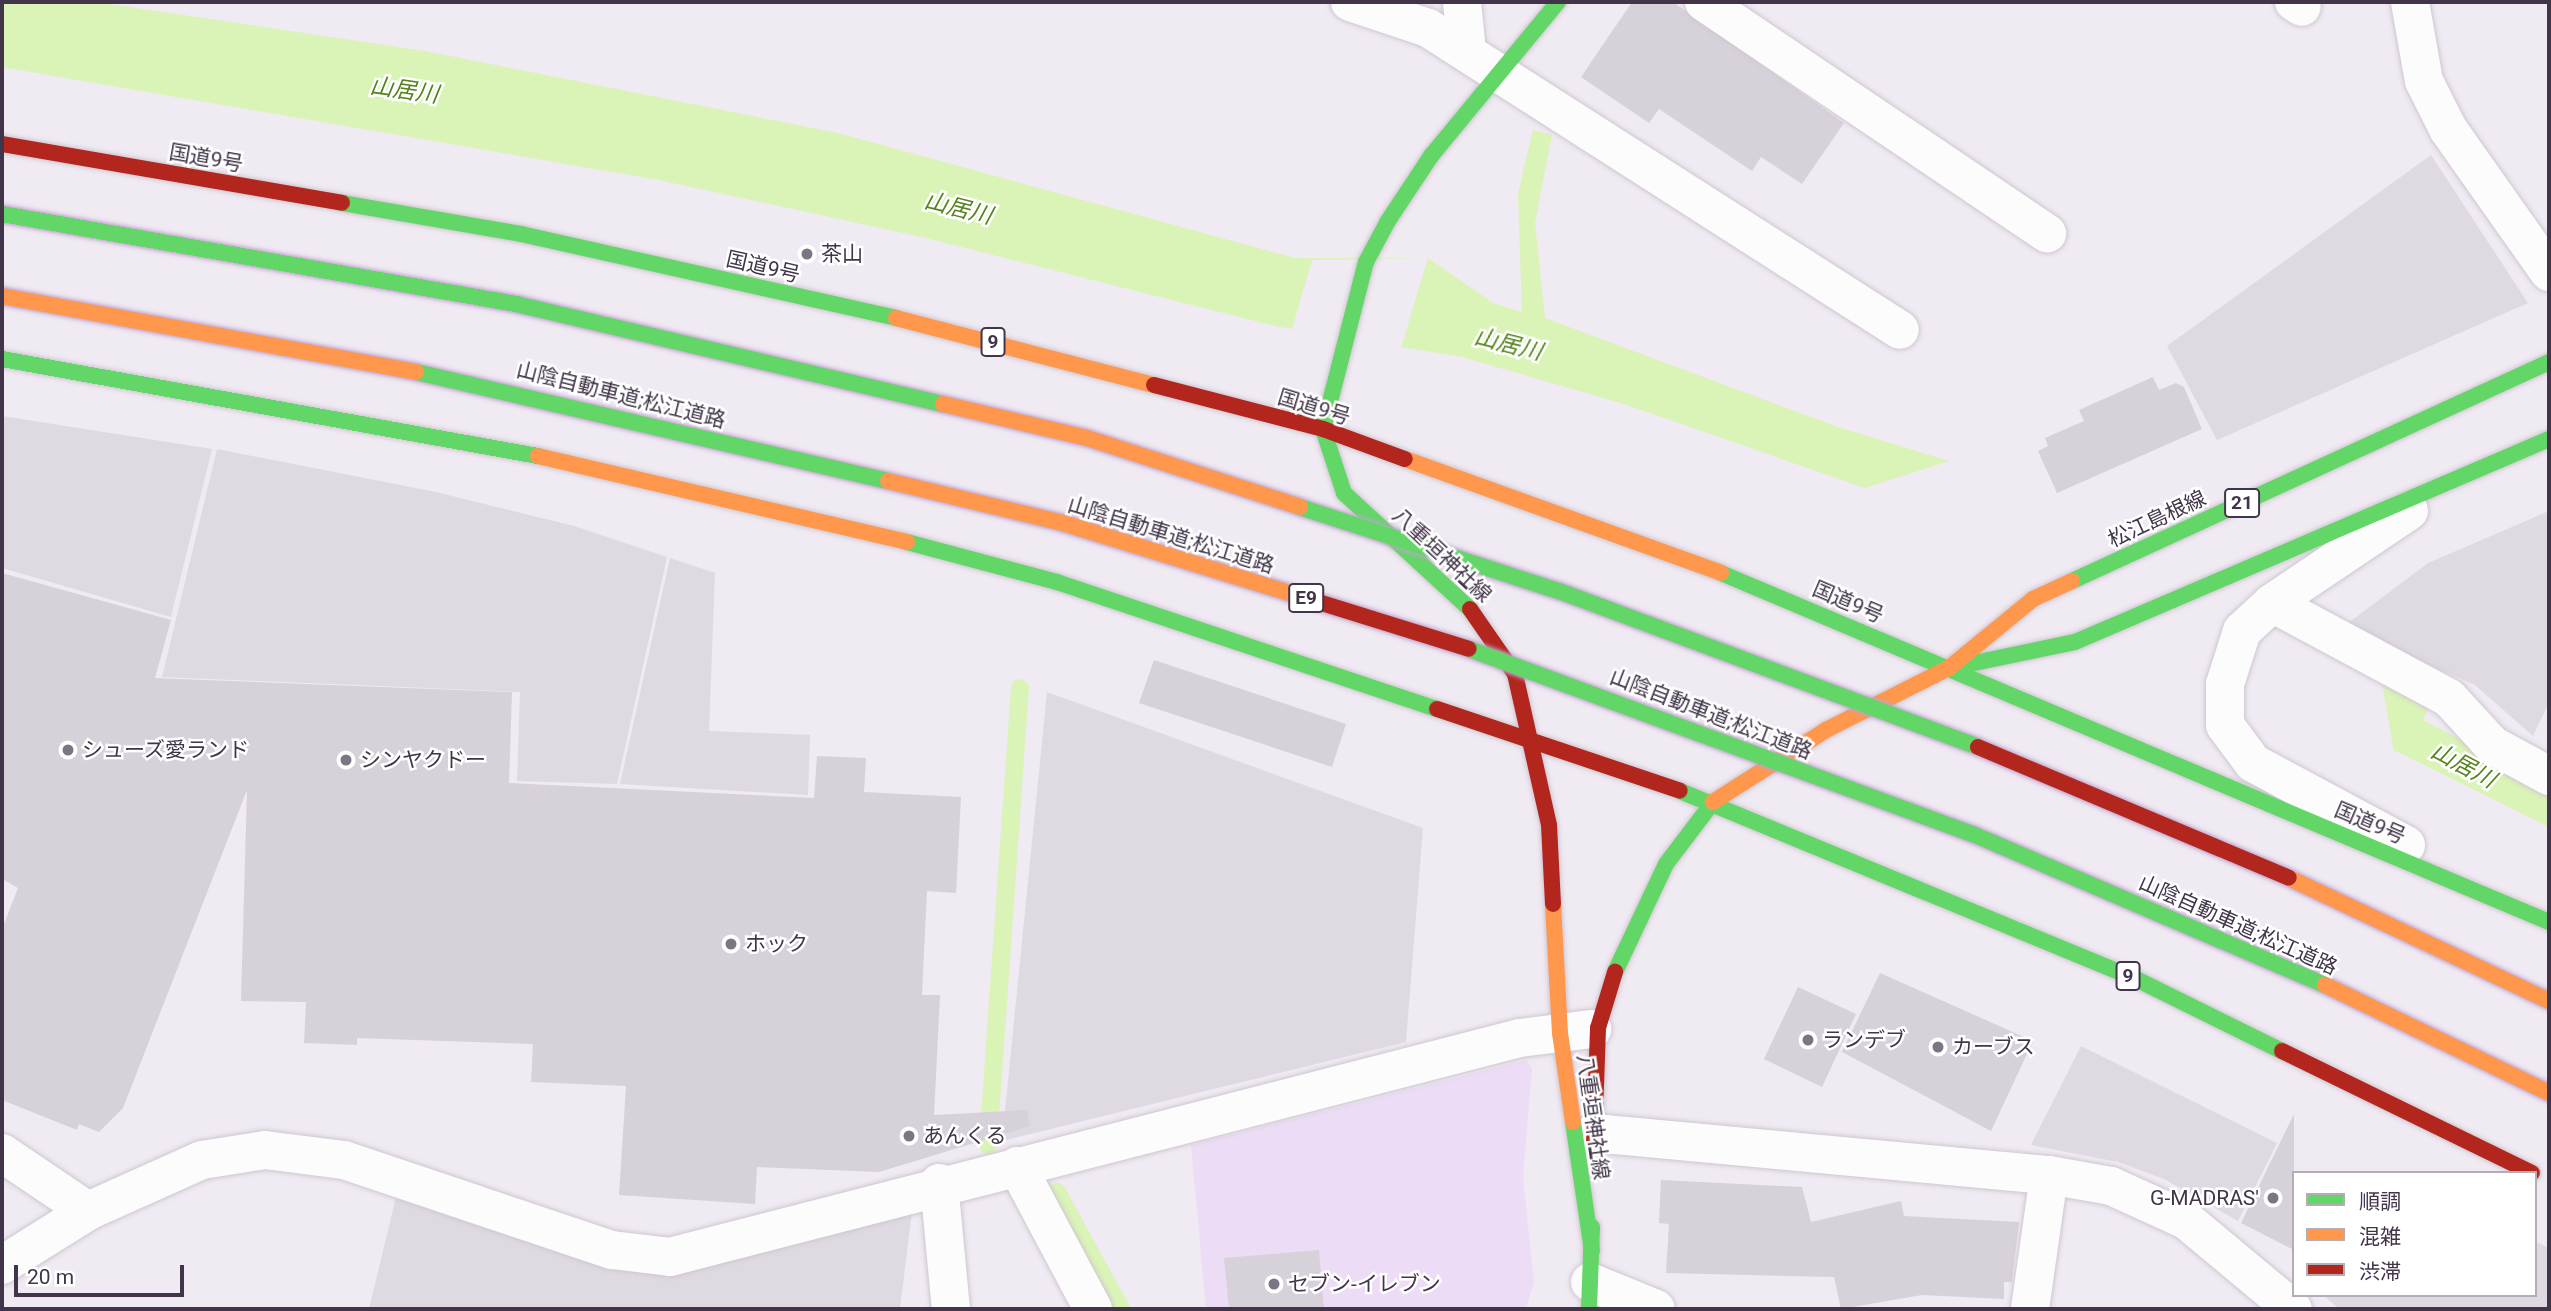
<!DOCTYPE html>
<meta charset="utf-8">
<style>
body{margin:0}
#map{position:relative;width:2551px;height:1311px;overflow:hidden;background:#f0eaf2;font-family:Roboto,"Noto Sans JP",sans-serif}
div>[style]{position:absolute}
.commercial>*{inset:0;background:#ecdcf6}
.parking>*{inset:0;background:#dfdae1}
.water>*{inset:0;background:#daf3b7}
.pier>*{inset:0;background:#f0eaf2}
.stream>*{height:18px;margin:-9px;padding:0 9px;transform-origin:9px;border-radius:9px;background:#daf3b7}
.building>*{inset:0;background:#d7d1da}
.roads{filter:drop-shadow(0 0 2px #cec7d1) drop-shadow(0 0 2px #cec7d1)}
.street>*{height:38px;margin:-19px;padding:0 19px;transform-origin:19px;border-radius:19px;background:#fdfcfd}
.fast>*{height:16px;margin:-8px;padding:0 8px;transform-origin:8px;border-radius:8px;background:#63d668}
.slow>*{height:16px;margin:-8px;padding:0 8px;transform-origin:8px;border-radius:8px;background:#ff974d}
.jam>*{height:16px;margin:-8px;padding:0 8px;transform-origin:8px;border-radius:8px;background:#b3261e}
.bridges{filter:drop-shadow(0 0 2px #bfa3cd) drop-shadow(0 0 2px #bfa3cd)}
.fast-bridge>*{height:16px;margin:-8px;padding:0 8px;transform-origin:8px;border-radius:8px;background:#63d668}
.slow-bridge>*{height:16px;margin:-8px;padding:0 8px;transform-origin:8px;border-radius:8px;background:#ff974d}
.jam-bridge>*{height:16px;margin:-8px;padding:0 8px;transform-origin:8px;border-radius:8px;background:#b3261e}
.dots>*{width:19px;height:19px;translate:-50% -50%;box-sizing:border-box;border:4px solid #fff;border-radius:50%}
span{translate:-50% -50%;white-space:nowrap;text-align:center;line-height:1.15;-webkit-text-stroke:5px #fff;paint-order:stroke}
.shield-label span{padding:2px 5px;background:#fff;border:2px solid;border-radius:5px;-webkit-text-stroke-width:0}
.shield-label{font-size:19px;color:#423549;font-weight:700}
.street-label{font-size:21px;color:#423549}
.poi-label{font-size:21px;color:#423549}
.left{translate:0 -50%;text-align:left}
.right{translate:-100% -50%;text-align:right}
.water-label{font-size:23px;color:#55831d;font-style:italic}
.frame{position:absolute;inset:0;border:4px solid #423549;pointer-events:none}
.legend{position:absolute;left:2292px;top:1171px;width:245px;height:126px;box-sizing:border-box;background:#fff;border:2px solid #b3aeb6;margin:0;padding:9px 12px;list-style:none;font-size:21px;color:#423549}
.legend li{display:flex;align-items:center;gap:14px;height:35px}
.legend b{width:35px;border:2px solid #b3aeb6}
.scale{position:absolute;left:14px;top:1265px;width:170px;height:32px;box-sizing:border-box;border:4px solid #423549;border-top:0;padding-left:9px;font-size:21px;line-height:24px;white-space:nowrap;color:#423549;-webkit-text-stroke:5px #fff;paint-order:stroke}
</style>
<div id="map">
<div class="commercial">
<i style="clip-path:polygon(1526px 1060px,1532px 1068px,1523px 1178px,1534px 1282px,1526px 1309px,1206px 1309px,1191px 1145px)"></i>
</div>
<div class="parking">
<i style="clip-path:polygon(2431px 155px,2528px 303px,2217px 440px,2167px 346px)"></i>
<i style="clip-path:polygon(2px 416px,212px 449px,171px 617px,2px 568px)"></i>
<i style="clip-path:polygon(217px 449px,436px 492px,574px 526px,667px 557px,617px 784px,517px 781px,520px 692px,162px 677px)"></i>
<i style="clip-path:polygon(2549px 511px,2549px 702px,2533px 736px,2475px 685px,2343px 627px,2428px 563px)"></i>
<i style="clip-path:polygon(670px 558px,715px 573px,709px 731px,810px 735px,808px 795px,620px 784px)"></i>
<i style="clip-path:polygon(1047px 692px,1423px 828px,1406px 1042px,1002px 1141px)"></i>
<i style="clip-path:polygon(2081px 1046px,2277px 1143px,2238px 1221px,2164px 1179px,2118px 1162px,2031px 1145px)"></i>
<i style="clip-path:polygon(396px 1197px,630px 1271px,912px 1211px,900px 1309px,369px 1309px)"></i>
<i style="clip-path:polygon(2535px 1241px,2549px 1248px,2549px 1309px,2339px 1309px,2323px 1295px,2535px 1295px)"></i>
</div>
<div class="water">
<i style="clip-path:polygon(2px 2px,96px 2px,425px 51px,838px 133px,1295px 258px,1428px 258px,1493px 303px,1522px 312px,1518px 193px,1533px 130px,1552px 135px,1535px 222px,1545px 318px,1835px 426px,1949px 461px,2381px 677px,2430px 702px,2423px 720px,2549px 786px,2549px 827px,1865px 488px,1624px 404px,1462px 357px,1275px 326px,926px 238px,659px 180px,2px 67px)"></i>
</div>
<div class="pier">
<i style="clip-path:polygon(1428px 258px,1401px 348px,1292px 329px,1312px 260px)"></i>
<i style="clip-path:polygon(1949px 461px,2381px 677px,2394px 753px,1865px 488px)"></i>
</div>
<div class="stream">
<i style="left:988px;top:1145px;width:458px;rotate:-86deg"></i>
<i style="left:1047px;top:1197px;width:11px;rotate:-27deg"></i>
<i style="left:1057px;top:1192px;width:133px;rotate:61.3deg"></i>
</div>
<div class="building">
<i style="clip-path:polygon(1632px 2px,1673px 2px,1844px 123px,1802px 184px,1761px 157px,1752px 171px,1659px 109px,1649px 123px,1581px 77px)"></i>
<i style="clip-path:polygon(2153px 377px,2159px 390px,2176px 383px,2184px 387px,2202px 429px,2057px 493px,2038px 451px,2048px 446px,2045px 438px,2084px 421px,2079px 410px)"></i>
<i style="clip-path:polygon(2px 573px,171px 620px,155px 678px,512px 692px,509px 783px,814px 798px,817px 756px,866px 758px,864px 792px,961px 797px,956px 893px,927px 891px,922px 995px,940px 995px,934px 1115px,1027px 1110px,1030px 1126px,879px 1172px,757px 1167px,755px 1204px,619px 1195px,626px 1086px,531px 1082px,533px 1044px,357px 1038px,357px 1045px,304px 1043px,306px 1002px,241px 1001px,247px 790px,123px 1108px,99px 1132px,79px 1124px,77px 1130px,2px 1100px,2px 929px,18px 888px,2px 879px)"></i>
<i style="clip-path:polygon(1154px 660px,1346px 724px,1332px 767px,1139px 703px)"></i>
<i style="clip-path:polygon(1880px 973px,2033px 1041px,1991px 1131px,1842px 1052px)"></i>
<i style="clip-path:polygon(1798px 987px,1856px 1014px,1822px 1087px,1764px 1059px)"></i>
<i style="clip-path:polygon(2294px 1114px,2294px 1250px,2241px 1223px)"></i>
<i style="clip-path:polygon(1661px 1180px,1802px 1187px,1811px 1222px,1901px 1201px,1904px 1216px,2019px 1222px,2012px 1282px,2004px 1282px,2004px 1299px,1922px 1295px,1841px 1309px,1834px 1277px,1666px 1273px,1669px 1224px,1659px 1223px)"></i>
<i style="clip-path:polygon(1319px 1250px,1324px 1309px,1229px 1309px,1224px 1258px)"></i>
</div>
<div class="roads">
<div class="street">
<i style="left:1350px;top:2px;width:82px;rotate:18.4deg"></i>
<i style="left:1428px;top:28px;width:560px;rotate:32.61deg"></i>
<i style="left:1462px;top:2px;width:50px;rotate:84.3deg"></i>
<i style="left:1704px;top:2px;width:414px;rotate:34deg"></i>
<i style="left:2294px;top:2px;width:9px;rotate:32deg"></i>
<i style="left:2410px;top:2px;width:80px;rotate:80deg"></i>
<i style="left:2424px;top:81px;width:54px;rotate:63.4deg"></i>
<i style="left:2448px;top:129px;width:175px;rotate:54.8deg"></i>
<i style="left:2272px;top:603px;width:201px;rotate:28.2deg"></i>
<i style="left:2449px;top:698px;width:64px;rotate:47.5deg"></i>
<i style="left:2492px;top:745px;width:65px;rotate:28.5deg"></i>
<i style="left:2406px;top:845px;width:174px;rotate:-151.8deg"></i>
<i style="left:2253px;top:763px;width:47px;rotate:-126.4deg"></i>
<i style="left:2225px;top:725px;width:41px;rotate:-90deg"></i>
<i style="left:2225px;top:684px;width:56px;rotate:-72.2deg"></i>
<i style="left:2242px;top:631px;width:41px;rotate:-43deg"></i>
<i style="left:2272px;top:603px;width:165px;rotate:-33.9deg"></i>
<i style="left:1594px;top:1133px;width:457px;rotate:5.3deg"></i>
<i style="left:2049px;top:1175px;width:63px;rotate:10.1deg"></i>
<i style="left:2111px;top:1186px;width:82px;rotate:24.4deg"></i>
<i style="left:2186px;top:1220px;width:139px;rotate:39.8deg"></i>
<i style="left:2px;top:1153px;width:104px;rotate:34deg"></i>
<i style="left:1017px;top:1166px;width:162px;rotate:62deg"></i>
<i style="left:939px;top:1183px;width:127px;rotate:84.6deg"></i>
<i style="left:2px;top:1265px;width:102px;rotate:-32.1deg"></i>
<i style="left:88px;top:1211px;width:125px;rotate:-24.1deg"></i>
<i style="left:202px;top:1160px;width:64px;rotate:-9deg"></i>
<i style="left:265px;top:1150px;width:80px;rotate:7.2deg"></i>
<i style="left:344px;top:1160px;width:283px;rotate:18.6deg"></i>
<i style="left:612px;top:1250px;width:58px;rotate:6.9deg"></i>
<i style="left:670px;top:1257px;width:878px;rotate:-14.45deg"></i>
<i style="left:1520px;top:1038px;width:73px;rotate:-7.1deg"></i>
<i style="left:1590px;top:1282px;width:71px;rotate:22.2deg"></i>
<i style="left:2030px;top:1309px;width:135px;rotate:-81.9deg"></i>
</div>
<div class="fast">
<i style="left:342px;top:203px;width:182px;rotate:9.8deg"></i>
<i style="left:521px;top:234px;width:384px;rotate:12.6deg"></i>
<i style="left:2px;top:359px;width:545px;rotate:10.26deg"></i>
<i style="left:907px;top:542px;width:155px;rotate:14.9deg"></i>
<i style="left:1057px;top:582px;width:401px;rotate:18.5deg"></i>
<i style="left:1721px;top:573px;width:899px;rotate:22.86deg"></i>
<i style="left:2072px;top:581px;width:525px;rotate:-24.66deg"></i>
<i style="left:1470px;top:609px;width:171px;rotate:-137.4deg"></i>
<i style="left:1344px;top:493px;width:67px;rotate:-108.2deg"></i>
<i style="left:1323px;top:429px;width:172px;rotate:-75.6deg"></i>
<i style="left:1366px;top:262px;width:47px;rotate:-61.8deg"></i>
<i style="left:1388px;top:221px;width:78px;rotate:-56.5deg"></i>
<i style="left:1431px;top:156px;width:200px;rotate:-50.5deg"></i>
<i style="left:1955px;top:667px;width:123px;rotate:-11.8deg"></i>
<i style="left:2075px;top:642px;width:516px;rotate:-23.18deg"></i>
<i style="left:1680px;top:791px;width:493px;rotate:22.4deg"></i>
<i style="left:2136px;top:979px;width:163px;rotate:26.3deg"></i>
<i style="left:1615px;top:972px;width:119px;rotate:-64.7deg"></i>
<i style="left:1666px;top:864px;width:78px;rotate:-52.8deg"></i>
<i style="left:1573px;top:1122px;width:130px;rotate:81.6deg"></i>
<i style="left:1589px;top:1309px;width:82px;rotate:-87.9deg"></i>
</div>
<div class="slow">
<i style="left:896px;top:318px;width:267px;rotate:14.6deg"></i>
<i style="left:538px;top:456px;width:379px;rotate:13.1deg"></i>
<i style="left:1405px;top:459px;width:336px;rotate:19.8deg"></i>
<i style="left:1713px;top:802px;width:134px;rotate:-32.5deg"></i>
<i style="left:1826px;top:730px;width:138px;rotate:-26.8deg"></i>
<i style="left:1949px;top:668px;width:109px;rotate:-39.4deg"></i>
<i style="left:2033px;top:599px;width:43px;rotate:-24.8deg"></i>
<i style="left:1553px;top:904px;width:129px;rotate:86.9deg"></i>
<i style="left:1560px;top:1033px;width:90px;rotate:81.7deg"></i>
</div>
<div class="jam">
<i style="left:2px;top:144px;width:345px;rotate:9.8deg"></i>
<i style="left:1154px;top:385px;width:175px;rotate:14.6deg"></i>
<i style="left:1323px;top:429px;width:87px;rotate:20.1deg"></i>
<i style="left:1470px;top:609px;width:79px;rotate:55.3deg"></i>
<i style="left:1515px;top:674px;width:155px;rotate:77.3deg"></i>
<i style="left:1549px;top:825px;width:79px;rotate:87.1deg"></i>
<i style="left:1437px;top:709px;width:256px;rotate:18.6deg"></i>
<i style="left:2282px;top:1051px;width:278px;rotate:26deg"></i>
<i style="left:1594px;top:1143px;width:115px;rotate:-88deg"></i>
<i style="left:1598px;top:1028px;width:59px;rotate:-73.1deg"></i>
</div>
</div>
<div class="bridges">
<div class="fast-bridge">
<i style="left:2px;top:214px;width:522px;rotate:9.93deg"></i>
<i style="left:516px;top:304px;width:439px;rotate:13.2deg"></i>
<i style="left:416px;top:372px;width:484px;rotate:13deg"></i>
<i style="left:1300px;top:507px;width:272px;rotate:18deg"></i>
<i style="left:1559px;top:591px;width:447px;rotate:20.4deg"></i>
<i style="left:1469px;top:649px;width:539px;rotate:20.18deg"></i>
<i style="left:1975px;top:835px;width:381px;rotate:23.2deg"></i>
</div>
<div class="slow-bridge">
<i style="left:2px;top:296px;width:421px;rotate:10.4deg"></i>
<i style="left:943px;top:404px;width:148px;rotate:13.3deg"></i>
<i style="left:1087px;top:438px;width:224px;rotate:17.9deg"></i>
<i style="left:888px;top:481px;width:180px;rotate:13.5deg"></i>
<i style="left:1063px;top:523px;width:261px;rotate:17.2deg"></i>
<i style="left:2289px;top:878px;width:288px;rotate:25.3deg"></i>
<i style="left:2325px;top:985px;width:249px;rotate:25.7deg"></i>
</div>
<div class="jam-bridge">
<i style="left:1312px;top:600px;width:164px;rotate:17.3deg"></i>
<i style="left:1978px;top:747px;width:337px;rotate:22.8deg"></i>
</div>
</div>
<div class="dots">
<i style="left:807px;top:254px;background:#7f7484"></i>
<i style="left:68px;top:750px;background:#7f7484"></i>
<i style="left:346px;top:760px;background:#7f7484"></i>
<i style="left:731px;top:944px;background:#7f7484"></i>
<i style="left:1808px;top:1040px;background:#7f7484"></i>
<i style="left:1938px;top:1047px;background:#7f7484"></i>
<i style="left:909px;top:1136px;background:#7f7484"></i>
<i style="left:2273px;top:1198px;background:#7f7484"></i>
<i style="left:1274px;top:1284px;background:#7f7484"></i>
</div>
<div class="shield-label">
<span style="left:993px;top:342px">9</span>
<span style="left:2242px;top:503px">21</span>
<span style="left:1306px;top:598px">E9</span>
<span style="left:2128px;top:976px">9</span>
</div>
<div class="street-label">
<span style="left:206px;top:158px;rotate:10deg">国道9号</span>
<span style="left:763px;top:267px;rotate:13deg">国道9号</span>
<span style="left:621px;top:395px;rotate:14deg">山陰自動車道;松江道路</span>
<span style="left:1314px;top:407px;rotate:17deg">国道9号</span>
<span style="left:2157px;top:519px;rotate:-25deg">松江島根線</span>
<span style="left:1171px;top:535px;rotate:17deg">山陰自動車道;松江道路</span>
<span style="left:1442px;top:555px;rotate:43deg">八重垣神社線</span>
<span style="left:1848px;top:602px;rotate:23deg">国道9号</span>
<span style="left:1711px;top:714px;rotate:21deg">山陰自動車道;松江道路</span>
<span style="left:2370px;top:823px;rotate:23deg">国道9号</span>
<span style="left:2238px;top:925px;rotate:24deg">山陰自動車道;松江道路</span>
<span style="left:1593px;top:1117px;rotate:82deg">八重垣神社線</span>
</div>
<div class="poi-label">
<span class="left" style="left:821px;top:254px">茶山</span>
<span class="left" style="left:82px;top:750px">シューズ愛ランド</span>
<span class="left" style="left:360px;top:760px">シンヤクドー</span>
<span class="left" style="left:745px;top:944px">ホック</span>
<span class="left" style="left:1822px;top:1040px">ランデブ</span>
<span class="left" style="left:1952px;top:1047px">カーブス</span>
<span class="left" style="left:923px;top:1136px">あんくる</span>
<span class="right" style="left:2259px;top:1198px">G-MADRAS'</span>
<span class="left" style="left:1288px;top:1284px">セブン-イレブン</span>
</div>
<div class="water-label">
<span style="left:404px;top:91px;rotate:8deg">山居川</span>
<span style="left:958px;top:209px;rotate:14deg">山居川</span>
<span style="left:1508px;top:345px;rotate:14deg">山居川</span>
<span style="left:2463px;top:766px;rotate:28deg">山居川</span>
</div>
<div class="frame"></div>
<ul class="legend">
<li><b style="height:9px;background:#63d668"></b>順調</li>
<li><b style="height:9px;background:#ff974d"></b>混雑</li>
<li><b style="height:9px;background:#b3261e"></b>渋滞</li>
</ul>
<div class="scale">20 m</div>
</div>
